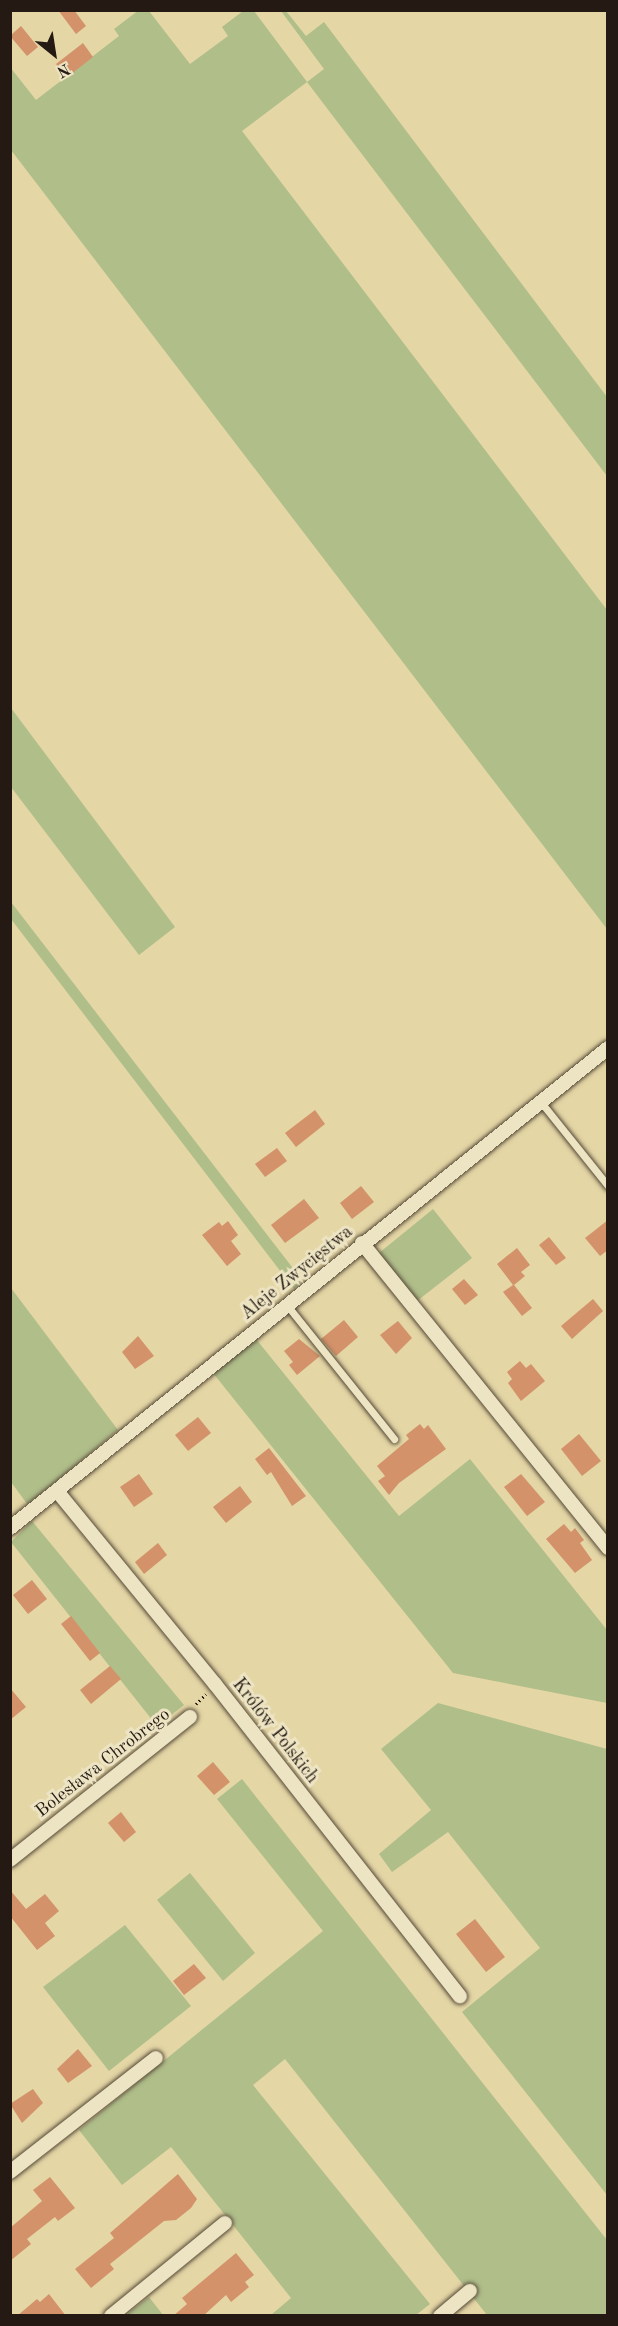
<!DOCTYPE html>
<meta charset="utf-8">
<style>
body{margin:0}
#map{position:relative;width:618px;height:2326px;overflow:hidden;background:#e4d6a5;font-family:"Old Standard TT",serif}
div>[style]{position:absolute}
.green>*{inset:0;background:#b0be8a}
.building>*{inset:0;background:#d3926a}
.path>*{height:3px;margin-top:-1.5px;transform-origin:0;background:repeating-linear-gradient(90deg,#251a13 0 1.5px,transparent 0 4.5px)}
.roads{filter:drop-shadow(0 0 2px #554938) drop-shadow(0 0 2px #554938)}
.service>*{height:7px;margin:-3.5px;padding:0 3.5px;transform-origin:3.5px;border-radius:3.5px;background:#ede4c4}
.minor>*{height:14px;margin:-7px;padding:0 7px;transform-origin:7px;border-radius:7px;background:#ede4c4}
span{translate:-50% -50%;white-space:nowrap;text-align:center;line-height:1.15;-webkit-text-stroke:6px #ede4c4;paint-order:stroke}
.street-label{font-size:18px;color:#251a13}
.frame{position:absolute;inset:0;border:12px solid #251a13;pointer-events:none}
.north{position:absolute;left:24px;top:24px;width:60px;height:60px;-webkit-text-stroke:4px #ede4c4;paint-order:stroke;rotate:150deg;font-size:16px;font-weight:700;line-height:24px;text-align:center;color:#251a13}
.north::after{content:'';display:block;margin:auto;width:21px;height:27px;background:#251a13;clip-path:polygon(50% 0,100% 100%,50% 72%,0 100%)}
</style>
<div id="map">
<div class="green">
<i style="clip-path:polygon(139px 10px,149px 11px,190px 64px,228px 36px,222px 27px,243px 11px,254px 11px,307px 82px,324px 69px,281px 11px,286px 11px,306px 36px,324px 22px,607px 397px,607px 476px,307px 82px,242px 131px,607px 610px,607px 929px,11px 150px,10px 67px,36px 100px,119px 36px,114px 29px)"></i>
<i style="clip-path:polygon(11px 708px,175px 927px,139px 955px,11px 787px)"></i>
<i style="clip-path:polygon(11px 902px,302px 1280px,294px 1289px,11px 919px)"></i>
<i style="clip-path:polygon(433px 1209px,472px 1258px,417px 1301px,379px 1253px)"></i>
<i style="clip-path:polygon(11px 1288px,118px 1430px,28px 1505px,11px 1482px)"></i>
<i style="clip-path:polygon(256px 1339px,399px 1516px,470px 1459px,607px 1630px,607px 1703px,453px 1673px,213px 1373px)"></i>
<i style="clip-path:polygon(32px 1521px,184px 1705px,157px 1726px,11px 1542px)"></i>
<i style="clip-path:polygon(438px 1703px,607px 1749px,607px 2195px,462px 2012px,540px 1948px,448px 1832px,392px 1872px,379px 1854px,431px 1810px,381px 1749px)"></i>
<i style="clip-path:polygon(242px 1779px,607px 2240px,607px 2315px,487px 2315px,285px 2059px,253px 2085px,430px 2304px,416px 2315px,271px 2315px,291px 2298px,171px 2147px,122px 2185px,79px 2130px,323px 1931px,217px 1799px)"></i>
<i style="clip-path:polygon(190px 1873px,255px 1953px,223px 1981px,157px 1900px)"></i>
<i style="clip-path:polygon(125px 1925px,191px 2006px,109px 2071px,43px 1987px)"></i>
<i style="clip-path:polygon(149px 2297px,163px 2315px,126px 2315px)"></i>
</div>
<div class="building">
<i style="clip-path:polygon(58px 10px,74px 10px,86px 26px,76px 34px)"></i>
<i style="clip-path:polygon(21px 26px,38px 47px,27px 56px,10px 36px)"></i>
<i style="clip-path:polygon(83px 43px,93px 57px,66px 78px,56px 64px)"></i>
<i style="clip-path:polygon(315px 1110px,325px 1124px,296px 1147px,285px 1133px)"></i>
<i style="clip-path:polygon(277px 1148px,287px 1161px,265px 1177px,255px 1164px)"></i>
<i style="clip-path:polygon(361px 1186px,374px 1202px,352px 1219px,340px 1203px)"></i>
<i style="clip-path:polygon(304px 1199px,319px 1218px,285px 1243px,271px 1225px)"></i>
<i style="clip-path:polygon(608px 1220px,608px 1250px,600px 1256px,585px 1238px)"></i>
<i style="clip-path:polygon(228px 1221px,238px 1235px,231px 1241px,241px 1254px,227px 1266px,202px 1235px,219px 1222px,222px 1226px)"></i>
<i style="clip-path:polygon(549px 1237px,566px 1258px,556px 1265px,539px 1245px)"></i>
<i style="clip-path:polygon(517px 1248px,530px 1265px,521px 1272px,525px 1276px,514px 1285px,532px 1308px,522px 1316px,503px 1292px,513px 1285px,497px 1264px)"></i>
<i style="clip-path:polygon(464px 1279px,478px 1295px,465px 1305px,452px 1289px)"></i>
<i style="clip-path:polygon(593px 1299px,603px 1311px,572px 1339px,561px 1326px)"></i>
<i style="clip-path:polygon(344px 1320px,358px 1337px,336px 1356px,321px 1339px)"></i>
<i style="clip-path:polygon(398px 1321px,412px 1338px,396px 1354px,380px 1335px)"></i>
<i style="clip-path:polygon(138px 1336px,154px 1356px,135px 1369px,122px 1352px)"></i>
<i style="clip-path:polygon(299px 1339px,320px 1356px,297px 1375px,289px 1365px,293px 1362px,284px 1351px)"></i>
<i style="clip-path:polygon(520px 1361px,526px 1368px,531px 1364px,545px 1381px,521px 1401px,508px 1383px,512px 1379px,507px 1372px)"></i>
<i style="clip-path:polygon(198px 1417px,211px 1433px,188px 1451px,175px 1435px)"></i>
<i style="clip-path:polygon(420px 1424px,424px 1429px,428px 1425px,446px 1449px,399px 1483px,389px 1495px,378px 1481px,385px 1476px,377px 1466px,409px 1439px,406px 1435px)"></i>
<i style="clip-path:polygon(579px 1434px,601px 1461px,582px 1476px,561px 1449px)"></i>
<i style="clip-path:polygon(269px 1448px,306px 1496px,292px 1506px,271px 1472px,267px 1475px,255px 1459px)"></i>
<i style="clip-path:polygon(139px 1474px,153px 1494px,134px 1507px,120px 1487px)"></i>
<i style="clip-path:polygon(521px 1474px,545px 1502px,527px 1516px,504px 1487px)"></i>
<i style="clip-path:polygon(240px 1486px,252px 1502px,226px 1523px,213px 1507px)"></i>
<i style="clip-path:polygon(564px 1524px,571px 1532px,575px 1528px,584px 1540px,580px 1543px,592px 1560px,575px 1573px,546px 1539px)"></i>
<i style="clip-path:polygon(158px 1543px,167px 1555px,144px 1574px,135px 1562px)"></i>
<i style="clip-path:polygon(32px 1580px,47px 1599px,28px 1614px,13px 1595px)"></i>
<i style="clip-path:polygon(71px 1616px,100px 1653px,90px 1661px,61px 1624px)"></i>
<i style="clip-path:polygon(110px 1666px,121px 1679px,91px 1704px,80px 1690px)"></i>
<i style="clip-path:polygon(10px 1688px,26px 1707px,10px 1720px)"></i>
<i style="clip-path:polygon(213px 1762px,230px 1782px,214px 1795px,197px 1776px)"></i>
<i style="clip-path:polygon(121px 1812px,136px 1832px,124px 1842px,108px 1823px)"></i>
<i style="clip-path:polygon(10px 1890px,26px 1909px,45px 1894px,59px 1911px,45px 1923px,55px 1936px,37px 1950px,10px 1916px)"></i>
<i style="clip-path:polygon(475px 1919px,505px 1957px,486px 1972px,456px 1934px)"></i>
<i style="clip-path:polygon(194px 1964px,206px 1978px,184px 1995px,173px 1981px)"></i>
<i style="clip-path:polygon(78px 2049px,92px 2066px,68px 2083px,57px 2069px)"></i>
<i style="clip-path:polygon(33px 2089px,43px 2103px,22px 2123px,10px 2104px)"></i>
<i style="clip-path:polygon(178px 2174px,197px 2199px,191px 2208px,176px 2220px,164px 2221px,110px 2264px,114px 2269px,91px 2288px,75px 2269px,114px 2238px,110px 2233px)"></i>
<i style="clip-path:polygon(50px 2177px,75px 2208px,58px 2221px,55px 2217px,27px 2239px,31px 2244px,10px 2261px,10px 2228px,42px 2201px,33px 2190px)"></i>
<i style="clip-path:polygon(236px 2253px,254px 2275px,245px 2282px,249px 2287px,231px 2302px,226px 2295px,203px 2316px,173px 2316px,187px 2304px,182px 2298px)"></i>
<i style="clip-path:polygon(49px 2294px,66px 2316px,17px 2316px,37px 2299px,40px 2302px)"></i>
</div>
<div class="path">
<i style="left:196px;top:1704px;width:14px;rotate:-45deg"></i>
</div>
<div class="roads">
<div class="service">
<i style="left:540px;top:1101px;width:109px;rotate:51.3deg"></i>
<i style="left:286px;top:1304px;width:173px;rotate:51.3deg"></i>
</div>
<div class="minor">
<i style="left:362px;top:1243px;width:392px;rotate:51.1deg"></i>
<i style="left:57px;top:1491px;width:249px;rotate:50.7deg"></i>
<i style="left:215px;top:1684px;width:397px;rotate:51.9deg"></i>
<i style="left:10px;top:1528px;width:767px;rotate:-38.75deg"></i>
<i style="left:10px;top:1860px;width:230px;rotate:-38.5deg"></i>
<i style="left:10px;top:2172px;width:185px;rotate:-38deg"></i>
<i style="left:111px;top:2316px;width:147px;rotate:-39.2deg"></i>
<i style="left:440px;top:2316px;width:39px;rotate:-40deg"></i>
</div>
</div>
<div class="street-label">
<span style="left:297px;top:1273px;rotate:-39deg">Aleje Zwycięstwa</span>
<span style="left:275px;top:1731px;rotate:52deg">Królów Polskich</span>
<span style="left:103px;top:1763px;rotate:-38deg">Bolesława Chrobrego</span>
</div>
<div class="frame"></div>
<div class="north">N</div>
</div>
